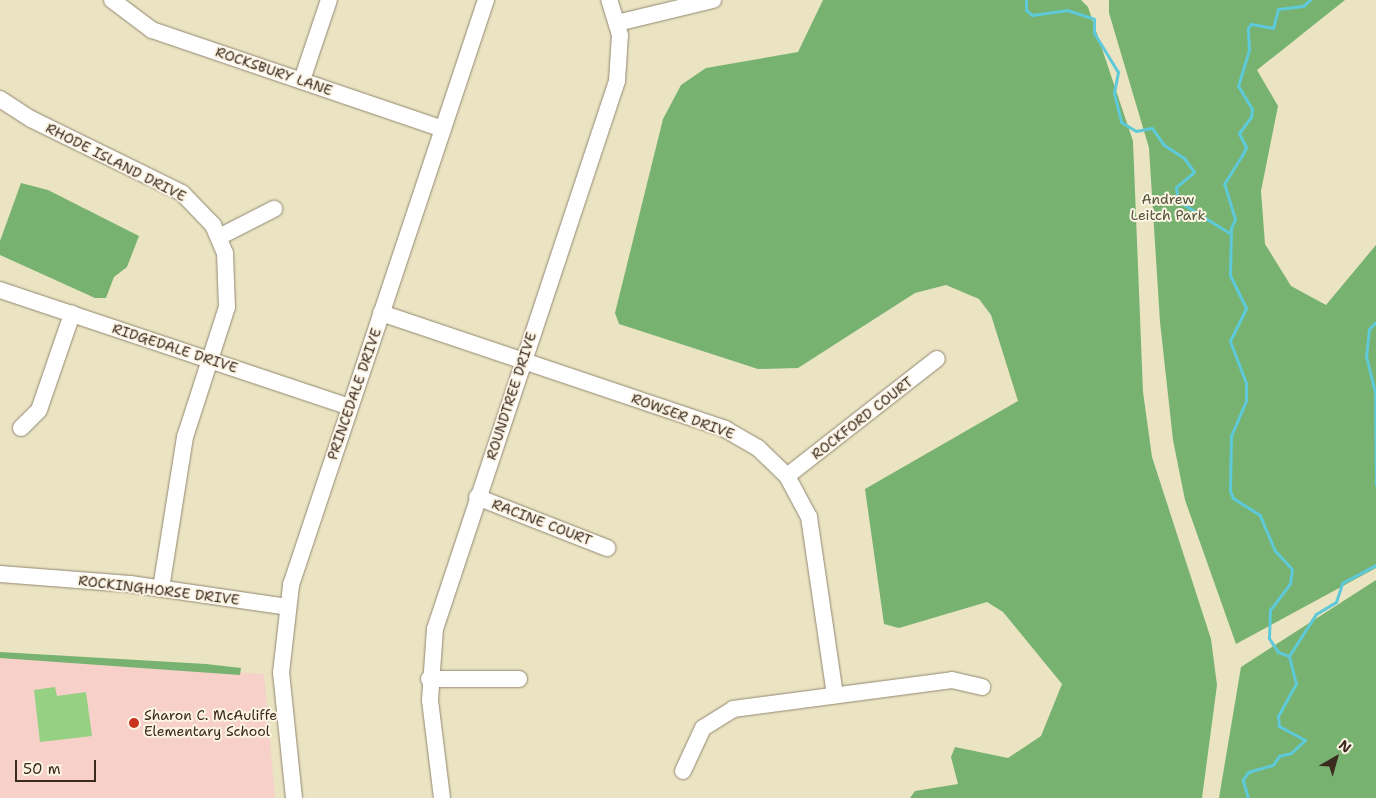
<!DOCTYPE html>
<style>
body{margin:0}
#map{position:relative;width:1376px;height:798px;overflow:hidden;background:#eae4c3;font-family:"Shantell Sans",sans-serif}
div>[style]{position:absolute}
.built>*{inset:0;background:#f7d1c9}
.green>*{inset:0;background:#95d083}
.forest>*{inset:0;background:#78b271}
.stream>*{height:3px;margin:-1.5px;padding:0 1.5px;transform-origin:1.5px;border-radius:1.5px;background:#5ec9d8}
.roads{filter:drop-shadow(0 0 1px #928770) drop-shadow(0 0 1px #928770)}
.minor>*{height:16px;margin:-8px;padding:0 8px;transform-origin:8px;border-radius:8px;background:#fff}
.dots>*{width:14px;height:14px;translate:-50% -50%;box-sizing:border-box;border:2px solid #fcf5e5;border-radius:50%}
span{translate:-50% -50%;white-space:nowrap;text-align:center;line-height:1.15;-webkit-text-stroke:4px #fcf5e5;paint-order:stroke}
.street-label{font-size:14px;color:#3b2a1e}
.park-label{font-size:14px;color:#525437}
.poi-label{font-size:14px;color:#3b2a1e}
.left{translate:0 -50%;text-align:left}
.north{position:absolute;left:1311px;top:733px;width:50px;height:50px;-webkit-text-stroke:4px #fcf5e5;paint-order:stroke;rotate:38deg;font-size:14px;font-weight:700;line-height:20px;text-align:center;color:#3b2a1e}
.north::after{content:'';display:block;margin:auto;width:18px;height:22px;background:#3b2a1e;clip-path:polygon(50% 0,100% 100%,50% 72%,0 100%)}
.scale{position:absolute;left:15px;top:760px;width:81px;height:22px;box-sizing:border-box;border:2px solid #3b2a1e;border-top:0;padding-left:6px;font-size:15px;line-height:18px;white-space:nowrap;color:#3b2a1e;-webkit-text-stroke:4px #fcf5e5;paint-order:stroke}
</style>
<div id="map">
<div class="built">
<i style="clip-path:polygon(0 658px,264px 674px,275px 798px,0 798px)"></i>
</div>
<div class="green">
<i style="clip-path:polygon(55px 687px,57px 696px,86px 692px,92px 736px,40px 742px,34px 690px)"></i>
</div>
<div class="forest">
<i style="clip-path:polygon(823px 0,1081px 0,1088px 7px,1133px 141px,1143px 392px,1152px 457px,1211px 639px,1217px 685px,1202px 798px,910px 798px,915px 791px,958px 784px,951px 757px,955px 747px,1008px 758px,1041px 736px,1062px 684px,1003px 612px,987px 602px,899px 628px,884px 624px,865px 489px,1018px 401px,991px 315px,979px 299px,946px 285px,915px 293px,798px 368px,758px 369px,619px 324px,615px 313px,663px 119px,681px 85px,706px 68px,798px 52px)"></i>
<i style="clip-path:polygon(1109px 0,1345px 0,1257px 70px,1278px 106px,1261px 191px,1265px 244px,1291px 286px,1326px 305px,1376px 245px,1376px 568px,1236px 644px,1185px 500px,1173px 440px,1160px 322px,1149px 148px,1109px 13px)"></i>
<i style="clip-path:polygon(21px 183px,48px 190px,139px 236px,127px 267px,114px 277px,106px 298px,95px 298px,0 255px,0 241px)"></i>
<i style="clip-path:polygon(1376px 580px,1376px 798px,1219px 798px,1241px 667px)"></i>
<i style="clip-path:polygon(0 652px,206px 664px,241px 668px,240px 675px,0 658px)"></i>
</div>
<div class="stream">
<i style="left:1026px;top:0;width:10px;rotate:90deg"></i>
<i style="left:1026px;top:10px;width:8px;rotate:40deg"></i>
<i style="left:1032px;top:15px;width:35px;rotate:-8deg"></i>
<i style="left:1067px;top:10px;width:28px;rotate:18deg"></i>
<i style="left:1094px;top:19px;width:14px;rotate:90deg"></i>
<i style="left:1094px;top:33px;width:46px;rotate:58.4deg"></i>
<i style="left:1118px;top:72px;width:21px;rotate:101deg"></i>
<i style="left:1114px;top:93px;width:30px;rotate:76deg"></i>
<i style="left:1121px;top:122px;width:17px;rotate:31deg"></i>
<i style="left:1136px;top:131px;width:16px;rotate:-11deg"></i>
<i style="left:1152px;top:128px;width:21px;rotate:55deg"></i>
<i style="left:1164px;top:145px;width:24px;rotate:33deg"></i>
<i style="left:1184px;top:158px;width:17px;rotate:54deg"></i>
<i style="left:1194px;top:172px;width:23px;rotate:140deg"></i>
<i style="left:1176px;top:187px;width:14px;rotate:82deg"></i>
<i style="left:1178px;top:201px;width:62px;rotate:31.9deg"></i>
<i style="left:1376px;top:322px;width:10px;rotate:135deg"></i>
<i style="left:1369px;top:329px;width:27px;rotate:96deg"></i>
<i style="left:1366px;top:356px;width:37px;rotate:76deg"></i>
<i style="left:1375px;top:392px;width:93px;rotate:89.4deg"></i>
<i style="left:1289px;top:656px;width:50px;rotate:-57.3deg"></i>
<i style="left:1316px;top:614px;width:23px;rotate:-31deg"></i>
<i style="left:1336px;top:602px;width:20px;rotate:-72deg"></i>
<i style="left:1342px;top:583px;width:38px;rotate:-28deg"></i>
<i style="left:1248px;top:798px;width:19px;rotate:-106deg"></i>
<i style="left:1243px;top:780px;width:9px;rotate:-58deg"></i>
<i style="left:1248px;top:772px;width:26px;rotate:-16deg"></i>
<i style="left:1273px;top:765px;width:11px;rotate:-56deg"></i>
<i style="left:1279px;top:756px;width:12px;rotate:-14deg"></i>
<i style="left:1291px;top:753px;width:19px;rotate:-43deg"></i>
<i style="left:1305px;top:740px;width:30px;rotate:-152deg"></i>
<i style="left:1279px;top:726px;width:10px;rotate:-96deg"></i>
<i style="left:1278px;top:716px;width:37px;rotate:-61deg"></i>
<i style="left:1296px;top:684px;width:29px;rotate:-104deg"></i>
<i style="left:1289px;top:656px;width:12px;rotate:-160deg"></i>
<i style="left:1278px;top:652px;width:17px;rotate:-123deg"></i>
<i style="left:1269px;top:638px;width:28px;rotate:-88deg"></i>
<i style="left:1270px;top:610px;width:34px;rotate:-53deg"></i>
<i style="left:1290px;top:583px;width:14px;rotate:-82deg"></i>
<i style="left:1292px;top:569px;width:25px;rotate:-133deg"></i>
<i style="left:1275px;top:551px;width:39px;rotate:-113deg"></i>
<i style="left:1260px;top:515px;width:32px;rotate:-148deg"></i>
<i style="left:1233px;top:498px;width:8px;rotate:-113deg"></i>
<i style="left:1230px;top:491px;width:55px;rotate:-89deg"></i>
<i style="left:1231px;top:436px;width:39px;rotate:-67deg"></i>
<i style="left:1246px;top:400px;width:17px;rotate:-90deg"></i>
<i style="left:1246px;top:383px;width:45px;rotate:-110.9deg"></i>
<i style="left:1230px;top:341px;width:37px;rotate:-64deg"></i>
<i style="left:1246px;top:308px;width:37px;rotate:-116deg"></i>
<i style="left:1230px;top:275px;width:47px;rotate:-88.8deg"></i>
<i style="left:1231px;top:228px;width:10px;rotate:-66deg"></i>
<i style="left:1235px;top:219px;width:37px;rotate:-107deg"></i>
<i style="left:1224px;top:184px;width:36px;rotate:-58deg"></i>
<i style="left:1243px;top:154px;width:8px;rotate:-67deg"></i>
<i style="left:1246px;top:147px;width:16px;rotate:-117deg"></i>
<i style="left:1239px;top:133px;width:20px;rotate:-53deg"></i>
<i style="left:1251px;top:117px;width:8px;rotate:-83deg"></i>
<i style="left:1252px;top:109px;width:27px;rotate:-121deg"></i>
<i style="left:1238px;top:86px;width:38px;rotate:-73deg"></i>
<i style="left:1249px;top:50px;width:22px;rotate:-93deg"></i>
<i style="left:1248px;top:28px;width:5px;rotate:-53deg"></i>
<i style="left:1251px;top:24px;width:22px;rotate:10deg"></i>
<i style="left:1273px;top:28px;width:20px;rotate:-75deg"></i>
<i style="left:1278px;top:9px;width:25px;rotate:-7deg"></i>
<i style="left:1303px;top:6px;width:9px;rotate:-41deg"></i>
</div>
<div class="roads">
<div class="minor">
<i style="left:112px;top:0;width:50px;rotate:36.9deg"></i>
<i style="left:152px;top:30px;width:307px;rotate:18.8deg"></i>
<i style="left:617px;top:23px;width:99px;rotate:-13.5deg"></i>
<i style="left:302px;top:80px;width:84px;rotate:-71.4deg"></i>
<i style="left:0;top:99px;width:37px;rotate:33deg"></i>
<i style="left:31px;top:119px;width:168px;rotate:26.1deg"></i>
<i style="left:182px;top:193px;width:45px;rotate:45.9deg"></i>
<i style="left:213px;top:225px;width:30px;rotate:67deg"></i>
<i style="left:225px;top:253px;width:54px;rotate:87.9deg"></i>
<i style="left:227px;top:307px;width:137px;rotate:107.9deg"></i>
<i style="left:185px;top:437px;width:153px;rotate:99deg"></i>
<i style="left:219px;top:237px;width:62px;rotate:-27deg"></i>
<i style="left:0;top:290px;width:368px;rotate:18.5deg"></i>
<i style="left:381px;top:313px;width:363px;rotate:18.6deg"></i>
<i style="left:725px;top:429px;width:38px;rotate:30deg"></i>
<i style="left:758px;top:448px;width:40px;rotate:44deg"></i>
<i style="left:787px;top:476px;width:47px;rotate:61.8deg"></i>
<i style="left:809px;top:517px;width:180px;rotate:81.7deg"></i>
<i style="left:21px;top:428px;width:25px;rotate:-45deg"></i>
<i style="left:39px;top:410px;width:102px;rotate:-71deg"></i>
<i style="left:787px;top:476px;width:190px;rotate:-38deg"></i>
<i style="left:477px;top:497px;width:140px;rotate:21.4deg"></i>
<i style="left:0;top:574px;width:130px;rotate:4.4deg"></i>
<i style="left:130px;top:584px;width:159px;rotate:8.3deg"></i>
<i style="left:429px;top:679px;width:90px"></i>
<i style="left:683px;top:771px;width:47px;rotate:-65.1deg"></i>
<i style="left:703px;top:728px;width:36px;rotate:-32deg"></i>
<i style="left:733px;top:709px;width:221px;rotate:-7.5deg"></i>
<i style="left:952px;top:680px;width:31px;rotate:13deg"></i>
<i style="left:294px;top:798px;width:126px;rotate:-95.9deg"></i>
<i style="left:281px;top:673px;width:89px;rotate:-83.5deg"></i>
<i style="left:291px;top:585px;width:617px;rotate:-71.57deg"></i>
<i style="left:442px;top:798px;width:99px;rotate:-97deg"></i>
<i style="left:430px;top:700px;width:71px;rotate:-86deg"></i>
<i style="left:435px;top:629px;width:577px;rotate:-71.63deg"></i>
<i style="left:617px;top:81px;width:46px;rotate:-86.3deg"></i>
<i style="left:620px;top:35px;width:37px;rotate:-107deg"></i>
</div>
</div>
<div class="dots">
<i style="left:134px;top:723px;background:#c8321e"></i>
</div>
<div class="street-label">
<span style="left:274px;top:71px;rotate:19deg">ROCKSBURY LANE</span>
<span style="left:116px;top:162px;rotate:27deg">RHODE ISLAND DRIVE</span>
<span style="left:175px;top:348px;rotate:18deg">RIDGEDALE DRIVE</span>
<span style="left:354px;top:394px;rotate:-71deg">PRINCEDALE DRIVE</span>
<span style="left:511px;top:396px;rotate:-72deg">ROUNDTREE DRIVE</span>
<span style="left:683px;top:416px;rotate:20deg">ROWSER DRIVE</span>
<span style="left:862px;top:418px;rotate:-38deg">ROCKFORD COURT</span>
<span style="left:542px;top:522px;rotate:21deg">RACINE COURT</span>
<span style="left:159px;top:590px;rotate:7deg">ROCKINGHORSE DRIVE</span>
</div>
<div class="park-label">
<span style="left:1168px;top:207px">Andrew<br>Leitch Park</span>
</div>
<div class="poi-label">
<span class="left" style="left:144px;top:723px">Sharon C. McAuliffe<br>Elementary School</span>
</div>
<div class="north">N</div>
<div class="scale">50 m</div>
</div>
